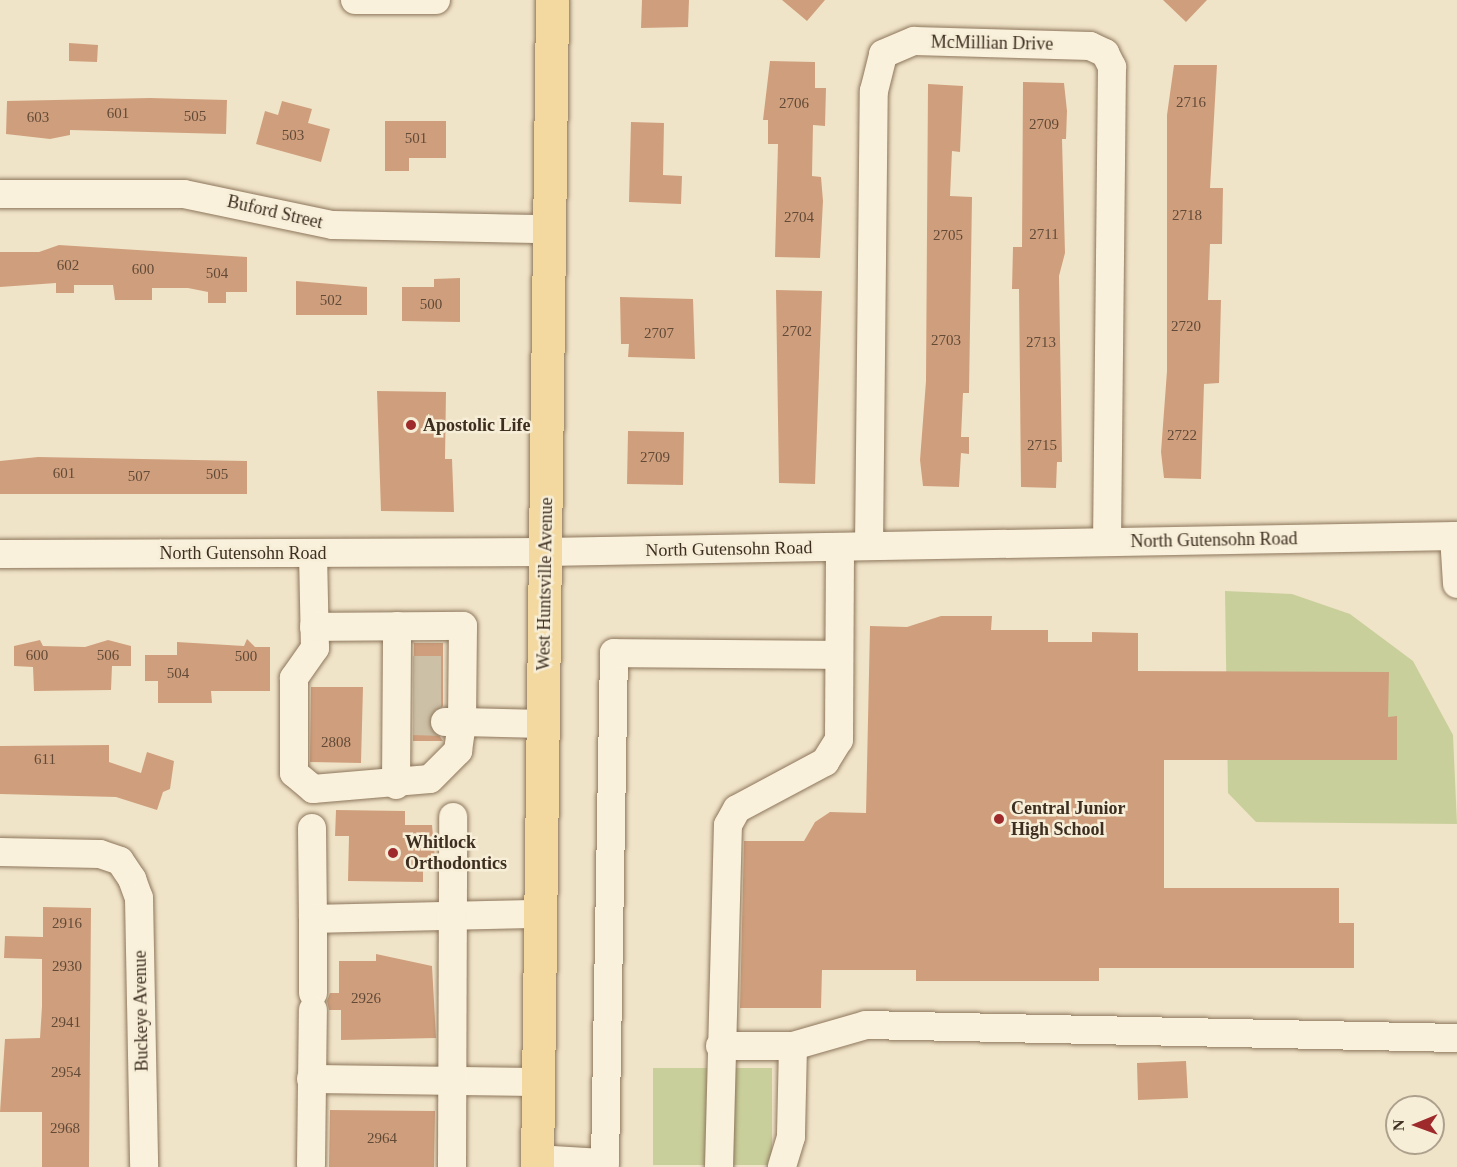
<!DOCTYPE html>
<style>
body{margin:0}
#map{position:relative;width:1457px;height:1167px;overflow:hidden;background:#f0e4c8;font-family:Georgia,serif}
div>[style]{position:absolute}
.green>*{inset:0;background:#c9cf9b}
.building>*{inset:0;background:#cf9f7d}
.minor-tunnel>*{height:28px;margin-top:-14px;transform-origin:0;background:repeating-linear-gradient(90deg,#ccc0a6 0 28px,transparent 0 42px)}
.roads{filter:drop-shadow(0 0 2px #8d765c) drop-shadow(0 0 2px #8d765c)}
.minor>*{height:28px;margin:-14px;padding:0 14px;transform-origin:14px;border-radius:14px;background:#faf1dc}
.major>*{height:33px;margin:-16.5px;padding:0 16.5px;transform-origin:16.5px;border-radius:16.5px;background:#f3d9a0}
.dots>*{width:16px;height:16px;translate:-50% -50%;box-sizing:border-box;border:3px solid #f7eed8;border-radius:50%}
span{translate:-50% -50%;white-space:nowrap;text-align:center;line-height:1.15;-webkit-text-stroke:5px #f7eed8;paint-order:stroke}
.number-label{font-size:15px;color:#624a37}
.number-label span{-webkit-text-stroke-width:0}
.street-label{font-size:18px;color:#3d2e20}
.poi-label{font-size:18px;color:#3d2e20;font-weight:700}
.left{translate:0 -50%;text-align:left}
.north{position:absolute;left:1385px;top:1095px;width:60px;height:60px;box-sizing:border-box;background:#f7eed8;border:2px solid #ada18e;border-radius:50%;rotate:269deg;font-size:16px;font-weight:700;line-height:24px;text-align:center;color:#3d2e20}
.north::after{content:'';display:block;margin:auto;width:21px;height:27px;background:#9e2a2b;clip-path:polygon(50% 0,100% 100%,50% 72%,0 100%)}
</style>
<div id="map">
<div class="green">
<i style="clip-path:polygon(1225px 591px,1292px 594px,1350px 614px,1413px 661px,1453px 735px,1457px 824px,1256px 822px,1228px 793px)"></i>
<i style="clip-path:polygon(653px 1068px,772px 1068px,772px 1165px,653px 1165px)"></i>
</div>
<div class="building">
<i style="clip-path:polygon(642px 0,689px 0,688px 27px,641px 28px)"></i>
<i style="clip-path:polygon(782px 0,825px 0,807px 21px)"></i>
<i style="clip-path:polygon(1163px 0,1207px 0,1186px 22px)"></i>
<i style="clip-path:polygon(69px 43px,98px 45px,97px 62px,69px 61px)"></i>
<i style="clip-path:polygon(770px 61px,815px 62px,815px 88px,826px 88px,825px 126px,813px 125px,812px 176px,821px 177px,823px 201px,820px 258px,775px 257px,778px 144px,768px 144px,768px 120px,763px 120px)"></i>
<i style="clip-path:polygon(1174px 65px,1217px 65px,1210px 188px,1223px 188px,1222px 244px,1210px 244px,1208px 300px,1221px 300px,1219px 383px,1204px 384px,1201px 479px,1164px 478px,1161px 452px,1167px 371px,1167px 115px)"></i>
<i style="clip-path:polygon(1023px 82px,1064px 83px,1067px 111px,1066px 139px,1062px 139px,1065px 253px,1059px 276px,1062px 462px,1057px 462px,1056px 488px,1021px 487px,1019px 289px,1012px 289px,1013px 247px,1022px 247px)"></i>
<i style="clip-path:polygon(928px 84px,963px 86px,960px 152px,952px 151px,950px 196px,972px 197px,969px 393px,963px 393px,961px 437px,969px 437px,969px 454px,961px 453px,959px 487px,923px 486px,920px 460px,926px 381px)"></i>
<i style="clip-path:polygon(150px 98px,227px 100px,226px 134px,70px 130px,70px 135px,50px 139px,6px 134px,7px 101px)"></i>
<i style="clip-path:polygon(282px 101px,312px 109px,308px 123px,330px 129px,321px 162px,256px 144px,265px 111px,278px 115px)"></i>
<i style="clip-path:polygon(385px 121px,446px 121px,446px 158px,409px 158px,409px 171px,385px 171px)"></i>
<i style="clip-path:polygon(631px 122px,664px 123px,663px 175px,682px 176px,681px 204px,629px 202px)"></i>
<i style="clip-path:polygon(59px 245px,247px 257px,247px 292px,226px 292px,226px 303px,208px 303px,208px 292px,188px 288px,152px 288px,152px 300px,115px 300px,113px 285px,74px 285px,74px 293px,56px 293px,56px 283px,0 287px,0 252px,39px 252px)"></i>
<i style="clip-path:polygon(460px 278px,460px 322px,402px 321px,402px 287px,434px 287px,434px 279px)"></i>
<i style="clip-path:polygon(296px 281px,367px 287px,367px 315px,296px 315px)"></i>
<i style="clip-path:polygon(776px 290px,822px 291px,815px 484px,779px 483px)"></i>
<i style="clip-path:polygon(620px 297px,693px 299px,695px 359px,628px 357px,629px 344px,621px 344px)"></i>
<i style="clip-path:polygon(377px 391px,446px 392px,445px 459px,452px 459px,454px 512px,381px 511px)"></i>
<i style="clip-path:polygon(628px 431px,684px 432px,683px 485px,627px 484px)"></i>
<i style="clip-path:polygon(38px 457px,247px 461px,247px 494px,0 494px,0 461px)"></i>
<i style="clip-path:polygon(941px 616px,992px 616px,991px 630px,1048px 630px,1048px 642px,1092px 642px,1092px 632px,1138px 633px,1138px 671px,1389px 672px,1388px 717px,1397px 716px,1397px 760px,1164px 760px,1164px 888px,1339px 888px,1339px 923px,1354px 923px,1354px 968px,1099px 968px,1099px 981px,916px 981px,916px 970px,822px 970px,821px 1008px,740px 1008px,744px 841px,804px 841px,815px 822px,830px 812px,866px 813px,870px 626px,907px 627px)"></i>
<i style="clip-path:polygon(247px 639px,255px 647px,270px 647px,270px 691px,211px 691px,212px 703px,158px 703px,158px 681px,145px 681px,145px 655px,177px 655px,177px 642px,244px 646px)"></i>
<i style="clip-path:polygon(40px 640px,43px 646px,85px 647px,108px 640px,131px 646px,131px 666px,112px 666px,111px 690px,34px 691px,33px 667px,14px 666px,14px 646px)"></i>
<i style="clip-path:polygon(414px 643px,443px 643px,443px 706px,429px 721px,443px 741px,413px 741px)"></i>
<i style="clip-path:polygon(311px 687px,363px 687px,361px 763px,310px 762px)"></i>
<i style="clip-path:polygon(109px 745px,109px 762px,141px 773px,147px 752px,174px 761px,170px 789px,163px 792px,157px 810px,116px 797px,0 794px,0 746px)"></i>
<i style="clip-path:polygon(336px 810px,405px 811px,405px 825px,432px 825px,436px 869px,423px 869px,423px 882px,348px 881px,349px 836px,335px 836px)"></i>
<i style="clip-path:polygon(43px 907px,91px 908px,89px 1167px,42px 1167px,42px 1112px,0 1112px,5px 1039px,40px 1038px,42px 1006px,42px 959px,4px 958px,5px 936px,43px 937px)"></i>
<i style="clip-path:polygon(376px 954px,432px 966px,436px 1038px,341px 1040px,341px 1010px,329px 1010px,327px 1001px,330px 993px,339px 993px,339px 961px,376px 961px)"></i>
<i style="clip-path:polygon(1186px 1061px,1188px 1098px,1138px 1100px,1137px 1063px)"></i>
<i style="clip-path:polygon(330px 1110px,435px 1111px,434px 1167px,329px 1167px)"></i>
</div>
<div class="minor-tunnel">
<i style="left:413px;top:670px;width:30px"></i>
<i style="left:413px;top:696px;width:30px;rotate:-2deg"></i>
<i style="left:413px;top:721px;width:30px;rotate:2deg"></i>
</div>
<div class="roads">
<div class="minor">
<i style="left:355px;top:0;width:81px"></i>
<i style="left:0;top:194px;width:184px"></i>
<i style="left:184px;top:194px;width:152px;rotate:11.8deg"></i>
<i style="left:333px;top:225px;width:216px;rotate:1.1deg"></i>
<i style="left:1454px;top:536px;width:48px;rotate:86.4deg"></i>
<i style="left:869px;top:546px;width:455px;rotate:-89.4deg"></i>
<i style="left:874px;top:91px;width:38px;rotate:-76deg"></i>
<i style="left:883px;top:54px;width:34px;rotate:-23deg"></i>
<i style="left:914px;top:41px;width:176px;rotate:1.6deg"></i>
<i style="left:1090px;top:46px;width:17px;rotate:25deg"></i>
<i style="left:1105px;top:53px;width:16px;rotate:63deg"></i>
<i style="left:1112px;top:67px;width:475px;rotate:90.6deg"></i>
<i style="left:313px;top:553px;width:95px;rotate:88.8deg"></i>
<i style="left:315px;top:648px;width:37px;rotate:125deg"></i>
<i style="left:294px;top:678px;width:95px;rotate:90deg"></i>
<i style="left:294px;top:773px;width:25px;rotate:40deg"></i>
<i style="left:313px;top:789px;width:117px;rotate:-4.9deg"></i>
<i style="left:430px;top:779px;width:40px;rotate:-45deg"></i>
<i style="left:458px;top:751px;width:29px;rotate:-82deg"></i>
<i style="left:462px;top:722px;width:81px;rotate:1.4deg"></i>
<i style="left:0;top:554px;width:545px;rotate:-0.21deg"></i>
<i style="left:545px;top:552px;width:912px;rotate:-1.01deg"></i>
<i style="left:314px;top:627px;width:149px;rotate:-0.4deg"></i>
<i style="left:463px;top:626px;width:96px;rotate:90.6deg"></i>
<i style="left:462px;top:722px;width:17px;rotate:180deg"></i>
<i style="left:396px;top:785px;width:159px;rotate:-89.6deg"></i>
<i style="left:312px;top:828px;width:91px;rotate:89.4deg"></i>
<i style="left:313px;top:919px;width:227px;rotate:-1.3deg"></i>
<i style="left:0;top:852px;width:100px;rotate:1.1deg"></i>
<i style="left:100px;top:854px;width:21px;rotate:19deg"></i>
<i style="left:120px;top:861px;width:22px;rotate:56deg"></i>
<i style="left:132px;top:879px;width:20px;rotate:70deg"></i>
<i style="left:139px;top:898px;width:269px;rotate:88.9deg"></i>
<i style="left:313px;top:919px;width:74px;rotate:90deg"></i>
<i style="left:720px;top:1046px;width:73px"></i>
<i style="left:793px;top:1046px;width:91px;rotate:91.3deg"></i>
<i style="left:791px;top:1137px;width:31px;rotate:107deg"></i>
<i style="left:793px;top:1046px;width:76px;rotate:-16deg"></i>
<i style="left:866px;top:1025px;width:591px;rotate:1.26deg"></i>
<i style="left:311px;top:1079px;width:227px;rotate:0.8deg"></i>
<i style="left:537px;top:1159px;width:68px;rotate:3.4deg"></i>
<i style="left:605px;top:1163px;width:510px;rotate:-88.99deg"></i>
<i style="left:614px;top:653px;width:222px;rotate:0.5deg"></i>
<i style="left:311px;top:1165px;width:155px;rotate:-89.3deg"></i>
<i style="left:452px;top:1167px;width:350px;rotate:-89.8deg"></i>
<i style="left:719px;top:1167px;width:342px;rotate:-88.5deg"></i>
<i style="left:728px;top:825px;width:18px;rotate:-61deg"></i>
<i style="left:737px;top:809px;width:100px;rotate:-28.1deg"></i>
<i style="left:825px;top:762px;width:26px;rotate:-58deg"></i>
<i style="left:839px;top:740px;width:193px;rotate:-89.7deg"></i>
</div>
<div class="major">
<i style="left:537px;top:1167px;width:1167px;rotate:-89.26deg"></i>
</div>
</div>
<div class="dots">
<i style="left:411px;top:425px;background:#9e2a2b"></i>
<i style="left:999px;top:819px;background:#9e2a2b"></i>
<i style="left:393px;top:853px;background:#9e2a2b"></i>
</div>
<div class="number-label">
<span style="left:1191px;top:103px">2716</span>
<span style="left:794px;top:104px">2706</span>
<span style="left:118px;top:114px">601</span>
<span style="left:195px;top:117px">505</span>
<span style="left:38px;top:118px">603</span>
<span style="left:1044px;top:125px">2709</span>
<span style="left:293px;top:136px">503</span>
<span style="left:416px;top:139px">501</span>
<span style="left:1187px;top:216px">2718</span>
<span style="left:799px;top:218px">2704</span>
<span style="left:1044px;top:235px">2711</span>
<span style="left:948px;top:236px">2705</span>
<span style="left:68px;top:266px">602</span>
<span style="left:143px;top:270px">600</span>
<span style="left:217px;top:274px">504</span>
<span style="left:331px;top:301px">502</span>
<span style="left:431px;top:305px">500</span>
<span style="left:1186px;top:327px">2720</span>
<span style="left:797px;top:332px">2702</span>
<span style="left:659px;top:334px">2707</span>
<span style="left:946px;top:341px">2703</span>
<span style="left:1041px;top:343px">2713</span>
<span style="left:1182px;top:436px">2722</span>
<span style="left:1042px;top:446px">2715</span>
<span style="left:655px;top:458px">2709</span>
<span style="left:64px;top:474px">601</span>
<span style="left:217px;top:475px">505</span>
<span style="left:139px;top:477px">507</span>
<span style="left:37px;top:656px">600</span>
<span style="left:108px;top:656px">506</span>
<span style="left:246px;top:657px">500</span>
<span style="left:178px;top:674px">504</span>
<span style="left:336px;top:743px">2808</span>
<span style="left:45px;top:760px">611</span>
<span style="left:67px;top:924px">2916</span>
<span style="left:67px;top:967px">2930</span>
<span style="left:366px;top:999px">2926</span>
<span style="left:66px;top:1023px">2941</span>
<span style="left:66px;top:1073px">2954</span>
<span style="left:65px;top:1129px">2968</span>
<span style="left:382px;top:1139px">2964</span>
</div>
<div class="street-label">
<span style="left:992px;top:43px;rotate:1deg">McMillian Drive</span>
<span style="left:275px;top:212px;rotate:13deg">Buford Street</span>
<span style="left:1214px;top:540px;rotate:-1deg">North Gutensohn Road</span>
<span style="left:729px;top:549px;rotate:-1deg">North Gutensohn Road</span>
<span style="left:243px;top:553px">North Gutensohn Road</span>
<span style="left:545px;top:584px;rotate:-89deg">West Huntsville Avenue</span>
<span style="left:141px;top:1011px;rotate:-91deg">Buckeye Avenue</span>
</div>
<div class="poi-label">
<span class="left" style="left:423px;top:425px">Apostolic Life</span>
<span class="left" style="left:1011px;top:819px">Central Junior<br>High School</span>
<span class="left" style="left:405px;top:853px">Whitlock<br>Orthodontics</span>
</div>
<div class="north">N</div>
</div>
